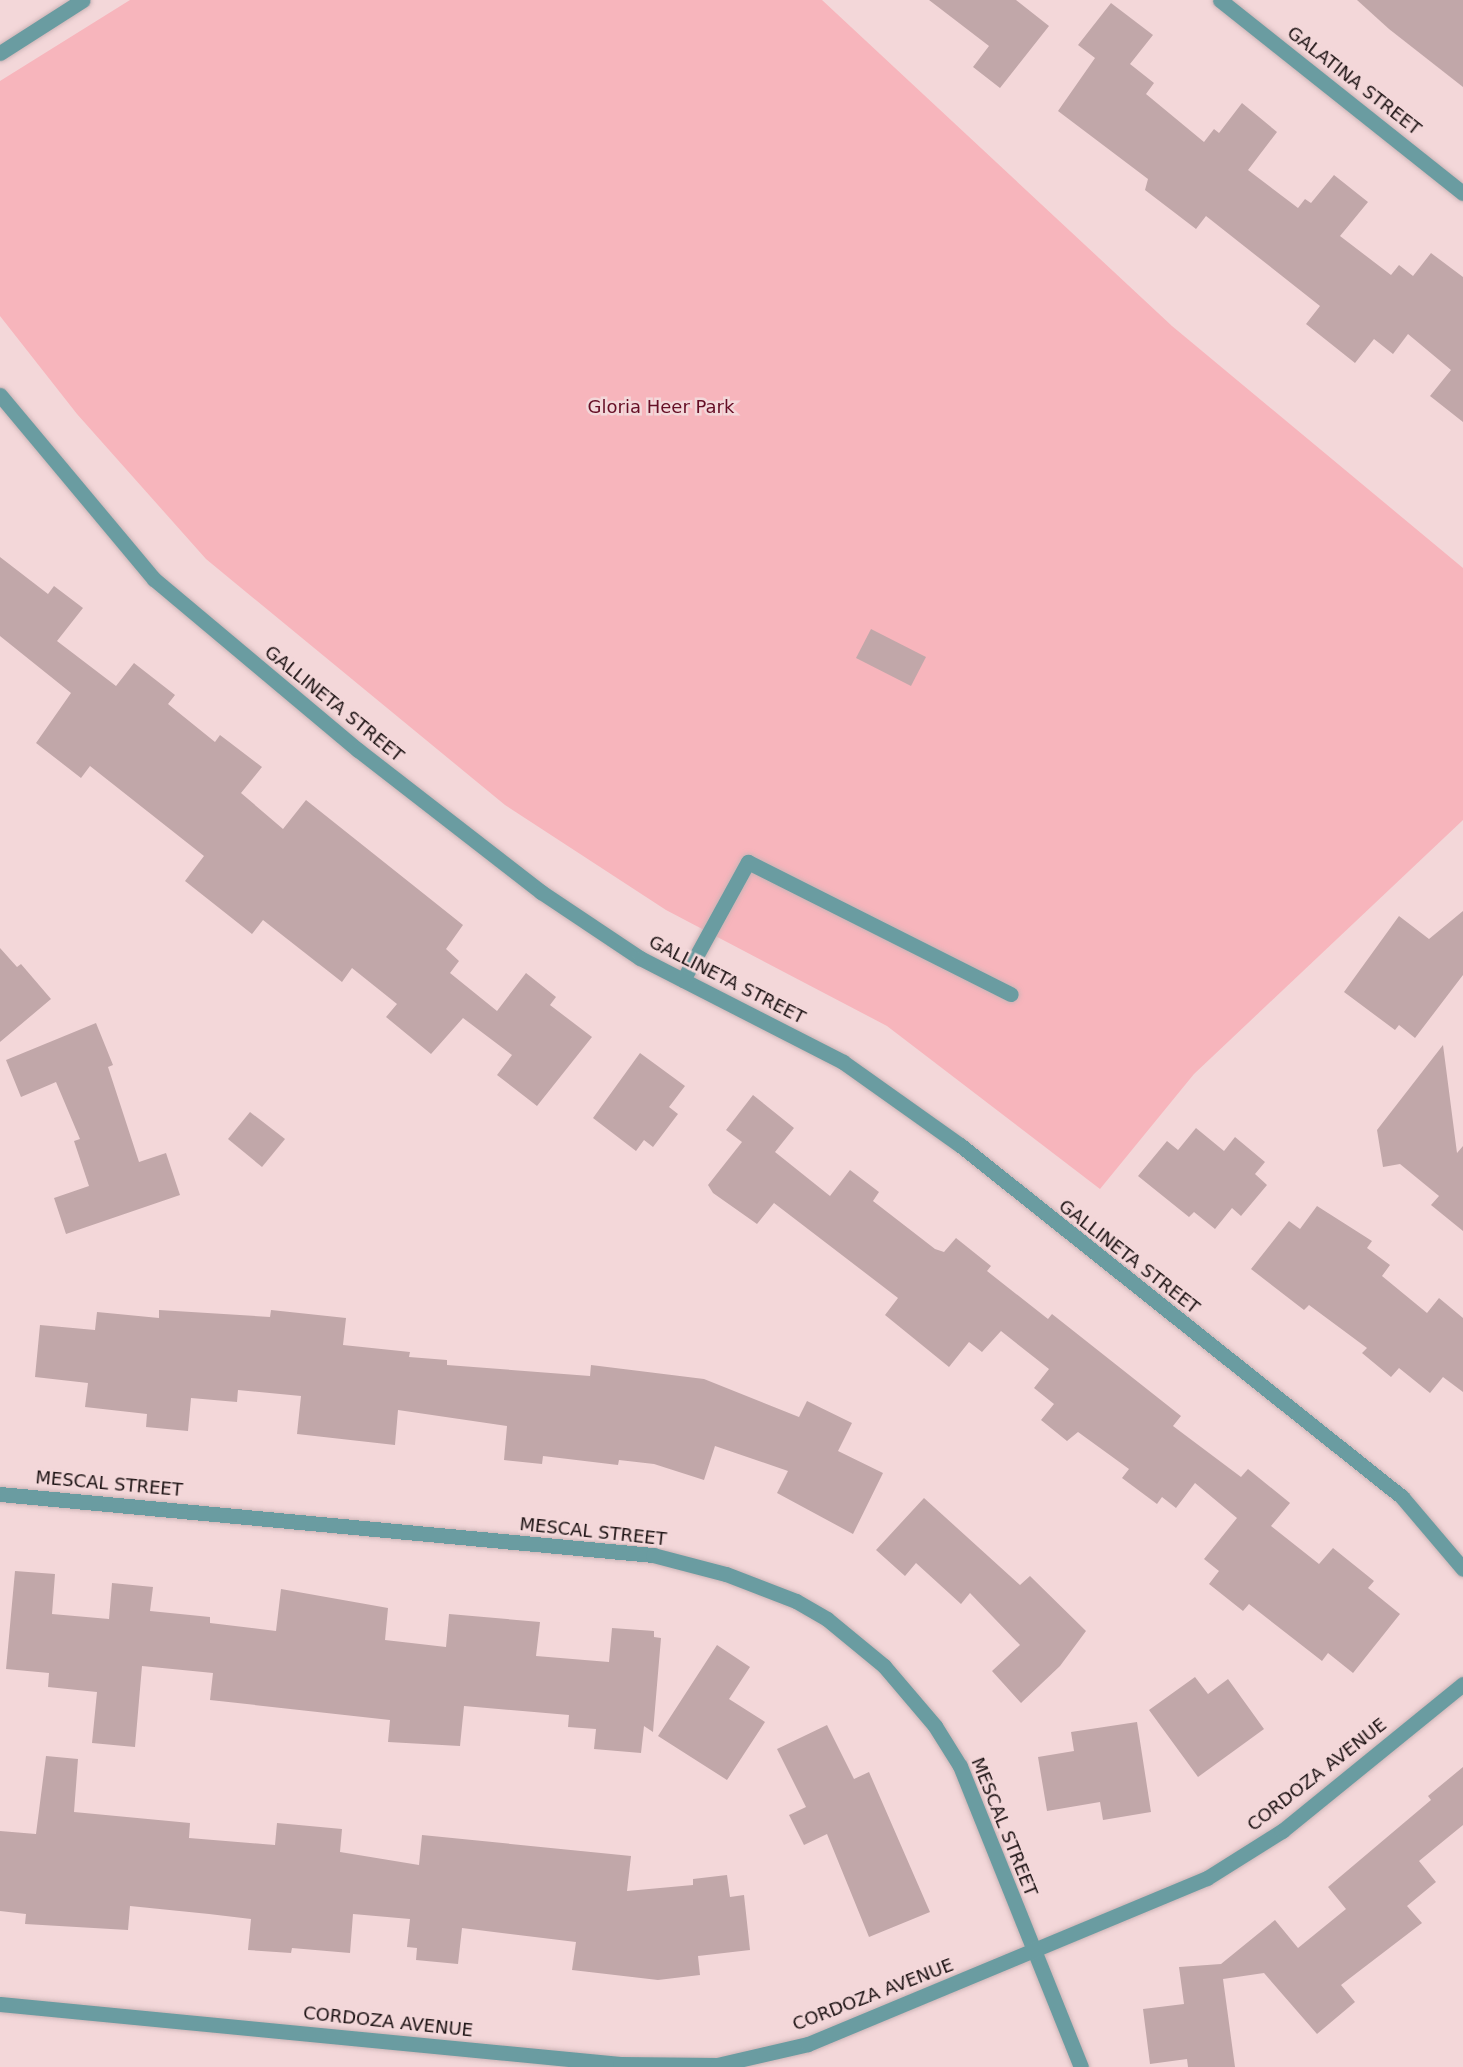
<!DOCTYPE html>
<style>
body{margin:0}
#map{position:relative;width:1463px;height:2067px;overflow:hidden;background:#f3d7d9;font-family:"DejaVu Sans",sans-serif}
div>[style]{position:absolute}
.green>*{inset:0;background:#f7b5bc}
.building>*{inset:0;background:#c1a7a9}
.roads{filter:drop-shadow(0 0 2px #ccb4b6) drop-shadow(0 0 2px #ccb4b6)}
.service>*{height:15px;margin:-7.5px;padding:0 7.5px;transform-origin:7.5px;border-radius:7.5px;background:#6a9ca1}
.minor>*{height:15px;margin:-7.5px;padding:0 7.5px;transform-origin:7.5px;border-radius:7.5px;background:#6a9ca1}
span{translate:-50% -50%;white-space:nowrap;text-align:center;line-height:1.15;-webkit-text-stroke:5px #f3d7d9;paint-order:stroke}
.street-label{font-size:18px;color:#1d1314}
.park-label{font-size:18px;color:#650e25}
</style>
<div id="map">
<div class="green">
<i style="clip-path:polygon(130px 0,822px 0,1172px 326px,1463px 568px,1463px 820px,1194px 1074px,1100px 1189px,887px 1026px,666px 910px,505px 805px,206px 559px,77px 414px,0 316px,0 81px)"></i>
</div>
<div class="building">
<i style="clip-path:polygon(929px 0,1016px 0,1049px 26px,1000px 88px,973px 67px,989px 46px)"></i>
<i style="clip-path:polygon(1357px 0,1463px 0,1463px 87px,1389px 29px)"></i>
<i style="clip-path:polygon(1111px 3px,1153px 35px,1130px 64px,1154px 83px,1146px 94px,1204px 142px,1214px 129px,1219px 133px,1242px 103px,1277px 132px,1248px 170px,1298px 208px,1305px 199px,1311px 203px,1334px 175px,1368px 202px,1340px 236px,1391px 275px,1399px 265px,1413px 276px,1431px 253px,1463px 277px,1463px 422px,1430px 396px,1451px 370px,1408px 334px,1393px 354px,1374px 339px,1355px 363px,1306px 324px,1320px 306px,1206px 216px,1196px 229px,1145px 190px,1148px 179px,1058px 111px,1095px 58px,1078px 45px)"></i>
<i style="clip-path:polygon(0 557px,48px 594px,54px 586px,83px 608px,57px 641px,116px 686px,134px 663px,175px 695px,168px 704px,215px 742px,220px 735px,262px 767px,241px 793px,283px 829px,306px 800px,463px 925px,446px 949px,459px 961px,450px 973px,497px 1011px,526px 973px,556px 997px,550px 1005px,592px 1037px,537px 1106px,497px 1075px,512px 1055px,463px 1018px,431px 1054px,386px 1017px,397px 1004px,352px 968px,342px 982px,263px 920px,252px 934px,185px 881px,204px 856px,90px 766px,81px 778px,36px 743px,71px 693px,0 636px)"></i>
<i style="clip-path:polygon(871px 629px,926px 657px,911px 686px,856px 658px)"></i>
<i style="clip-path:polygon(1463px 911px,1463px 975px,1415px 1038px,1399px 1025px,1395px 1030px,1344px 992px,1399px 916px,1429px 939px)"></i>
<i style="clip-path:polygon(0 948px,17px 967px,21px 964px,51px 999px,0 1042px)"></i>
<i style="clip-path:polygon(96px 1023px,113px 1065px,108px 1067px,139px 1162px,166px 1153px,180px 1195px,66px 1234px,54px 1198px,89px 1186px,74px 1141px,80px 1139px,56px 1082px,21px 1097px,6px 1060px)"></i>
<i style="clip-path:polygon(1443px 1045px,1457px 1153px,1463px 1146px,1463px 1231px,1431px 1205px,1439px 1196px,1400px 1164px,1383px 1167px,1377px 1130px)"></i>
<i style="clip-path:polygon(640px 1053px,685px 1086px,669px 1107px,678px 1114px,653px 1147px,644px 1140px,636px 1151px,593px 1118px)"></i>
<i style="clip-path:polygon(753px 1095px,794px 1128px,775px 1152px,830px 1196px,850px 1170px,879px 1192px,873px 1201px,935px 1249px,944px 1252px,956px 1238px,991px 1266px,987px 1271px,1048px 1319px,1052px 1314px,1181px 1416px,1173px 1426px,1241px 1477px,1248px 1469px,1290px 1503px,1271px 1526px,1319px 1564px,1333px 1548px,1374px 1581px,1368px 1588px,1400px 1614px,1353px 1673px,1328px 1653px,1322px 1661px,1249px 1604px,1243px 1611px,1209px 1584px,1219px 1571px,1204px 1559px,1237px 1518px,1195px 1483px,1176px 1508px,1162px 1497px,1157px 1504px,1122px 1478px,1129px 1469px,1078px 1432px,1067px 1441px,1041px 1420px,1054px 1404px,1034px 1388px,1049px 1369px,1001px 1331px,982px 1352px,969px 1342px,949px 1367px,885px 1315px,898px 1298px,774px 1203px,757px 1224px,713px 1193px,708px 1185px,742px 1142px,726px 1130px)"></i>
<i style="clip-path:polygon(250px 1112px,285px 1139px,262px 1167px,228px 1139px)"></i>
<i style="clip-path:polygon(1196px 1128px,1224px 1151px,1235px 1137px,1265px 1162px,1255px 1174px,1267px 1185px,1241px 1216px,1232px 1208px,1215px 1229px,1194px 1212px,1189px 1217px,1138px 1176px,1167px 1141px,1178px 1150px)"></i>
<i style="clip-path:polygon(1317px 1206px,1372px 1241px,1367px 1248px,1390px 1265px,1382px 1276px,1427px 1313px,1439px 1298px,1463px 1318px,1463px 1392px,1443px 1377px,1430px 1393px,1399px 1368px,1391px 1377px,1362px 1353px,1367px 1348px,1309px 1305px,1304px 1310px,1251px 1269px,1289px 1221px,1300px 1229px)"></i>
<i style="clip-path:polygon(159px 1310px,270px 1317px,271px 1310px,346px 1318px,343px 1345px,410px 1352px,409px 1357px,447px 1360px,447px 1365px,590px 1376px,591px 1365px,704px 1379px,799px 1417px,807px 1401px,852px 1423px,838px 1451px,883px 1473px,853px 1534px,777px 1493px,788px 1471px,715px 1446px,704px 1480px,654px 1464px,619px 1460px,618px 1465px,543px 1456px,542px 1464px,504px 1460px,507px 1426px,398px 1410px,395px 1445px,297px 1434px,301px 1396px,238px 1390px,237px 1402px,191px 1398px,188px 1431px,146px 1427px,147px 1414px,85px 1407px,88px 1383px,35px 1377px,40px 1325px,95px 1330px,97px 1312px,159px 1318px)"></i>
<i style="clip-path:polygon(924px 1498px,1020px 1585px,1030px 1576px,1086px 1631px,1060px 1666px,1021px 1703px,992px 1671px,1020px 1645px,970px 1593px,961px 1604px,916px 1563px,905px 1576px,876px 1550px)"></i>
<i style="clip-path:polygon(15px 1571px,55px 1574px,52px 1614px,109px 1619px,112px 1583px,153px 1587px,150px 1611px,210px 1617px,210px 1623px,276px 1631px,281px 1589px,388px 1608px,385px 1640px,446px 1647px,449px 1614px,540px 1622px,536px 1656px,609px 1662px,612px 1628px,654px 1631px,654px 1637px,661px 1638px,653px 1732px,644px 1726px,641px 1753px,594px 1749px,596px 1729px,568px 1727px,569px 1715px,464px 1706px,460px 1746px,388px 1742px,390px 1720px,210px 1700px,213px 1673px,142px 1666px,135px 1747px,92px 1743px,97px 1692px,48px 1687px,49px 1673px,6px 1669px)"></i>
<i style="clip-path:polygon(717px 1645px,750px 1667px,729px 1699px,765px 1722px,727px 1780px,658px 1736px)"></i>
<i style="clip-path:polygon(1195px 1677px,1208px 1694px,1228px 1679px,1264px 1729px,1198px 1777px,1149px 1710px)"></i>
<i style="clip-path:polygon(1137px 1722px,1151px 1812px,1103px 1820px,1100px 1802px,1047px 1811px,1038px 1757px,1074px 1751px,1071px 1732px)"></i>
<i style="clip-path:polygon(827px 1725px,854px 1779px,869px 1772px,930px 1912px,869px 1937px,827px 1834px,804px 1845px,789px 1815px,806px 1807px,777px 1749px)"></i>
<i style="clip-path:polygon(46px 1756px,78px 1759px,74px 1812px,190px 1823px,189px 1838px,275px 1845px,277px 1823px,342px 1829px,340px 1852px,419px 1865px,422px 1835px,631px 1856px,627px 1891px,693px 1885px,693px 1879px,727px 1875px,730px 1897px,744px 1895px,750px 1950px,698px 1956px,700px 1975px,658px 1980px,572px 1970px,576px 1942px,462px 1928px,458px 1964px,416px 1960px,417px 1948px,407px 1947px,410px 1919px,353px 1914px,350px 1953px,292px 1948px,291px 1953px,248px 1950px,251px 1919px,209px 1914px,130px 1906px,128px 1930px,25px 1924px,26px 1914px,0 1911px,0 1831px,36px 1834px)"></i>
<i style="clip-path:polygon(1463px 1767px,1463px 1825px,1419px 1861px,1436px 1882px,1407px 1906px,1422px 1923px,1341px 1985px,1355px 2002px,1317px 2034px,1264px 1973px,1223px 1979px,1235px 2067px,1188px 2067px,1187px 2059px,1150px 2064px,1143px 2009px,1184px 2004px,1179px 1967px,1221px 1964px,1275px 1920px,1298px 1948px,1346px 1909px,1328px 1887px,1431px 1800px,1428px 1796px)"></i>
</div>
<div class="roads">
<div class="service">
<i style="left:683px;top:980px;width:135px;rotate:-61.2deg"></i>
<i style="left:748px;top:862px;width:294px;rotate:26.7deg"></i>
</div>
<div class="minor">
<i style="left:1220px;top:0;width:310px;rotate:38.5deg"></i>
<i style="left:0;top:53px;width:98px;rotate:-32.6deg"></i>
<i style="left:0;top:395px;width:240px;rotate:50.1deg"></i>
<i style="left:154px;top:579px;width:266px;rotate:40deg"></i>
<i style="left:358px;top:750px;width:232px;rotate:37.8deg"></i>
<i style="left:541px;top:892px;width:119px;rotate:33.7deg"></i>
<i style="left:640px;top:958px;width:228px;rotate:27.1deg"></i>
<i style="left:843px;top:1062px;width:143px;rotate:35.4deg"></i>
<i style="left:960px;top:1145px;width:565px;rotate:38.53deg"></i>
<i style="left:1402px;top:1497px;width:94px;rotate:49.7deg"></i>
<i style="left:0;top:1494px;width:656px;rotate:5.34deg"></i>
<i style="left:653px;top:1555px;width:75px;rotate:14.6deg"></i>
<i style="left:726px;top:1574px;width:75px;rotate:21.1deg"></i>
<i style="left:796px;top:1601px;width:36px;rotate:30deg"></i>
<i style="left:827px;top:1619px;width:74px;rotate:39.5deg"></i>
<i style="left:884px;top:1666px;width:79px;rotate:49.6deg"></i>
<i style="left:935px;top:1726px;width:47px;rotate:58deg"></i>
<i style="left:960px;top:1766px;width:324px;rotate:68.1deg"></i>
<i style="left:0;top:2004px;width:623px;rotate:5.53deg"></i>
<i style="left:620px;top:2064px;width:97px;rotate:0.6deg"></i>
<i style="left:717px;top:2065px;width:93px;rotate:-13deg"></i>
<i style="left:808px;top:2044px;width:432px;rotate:-22.6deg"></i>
<i style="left:1207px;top:1878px;width:89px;rotate:-32.1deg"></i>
<i style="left:1282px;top:1831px;width:233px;rotate:-39.1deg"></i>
</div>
</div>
<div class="street-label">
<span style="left:1354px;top:81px;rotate:38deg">GALATINA STREET</span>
<span style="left:334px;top:704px;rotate:39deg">GALLINETA STREET</span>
<span style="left:727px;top:980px;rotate:27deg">GALLINETA STREET</span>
<span style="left:1129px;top:1257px;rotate:38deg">GALLINETA STREET</span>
<span style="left:109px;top:1484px;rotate:5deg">MESCAL STREET</span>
<span style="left:593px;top:1532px;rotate:6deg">MESCAL STREET</span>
<span style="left:1317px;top:1775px;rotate:-38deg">CORDOZA AVENUE</span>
<span style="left:1004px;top:1827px;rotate:68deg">MESCAL STREET</span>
<span style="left:873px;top:1995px;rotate:-21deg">CORDOZA AVENUE</span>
<span style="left:388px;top:2022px;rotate:6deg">CORDOZA AVENUE</span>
</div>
<div class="park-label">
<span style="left:661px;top:407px">Gloria Heer Park</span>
</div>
</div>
